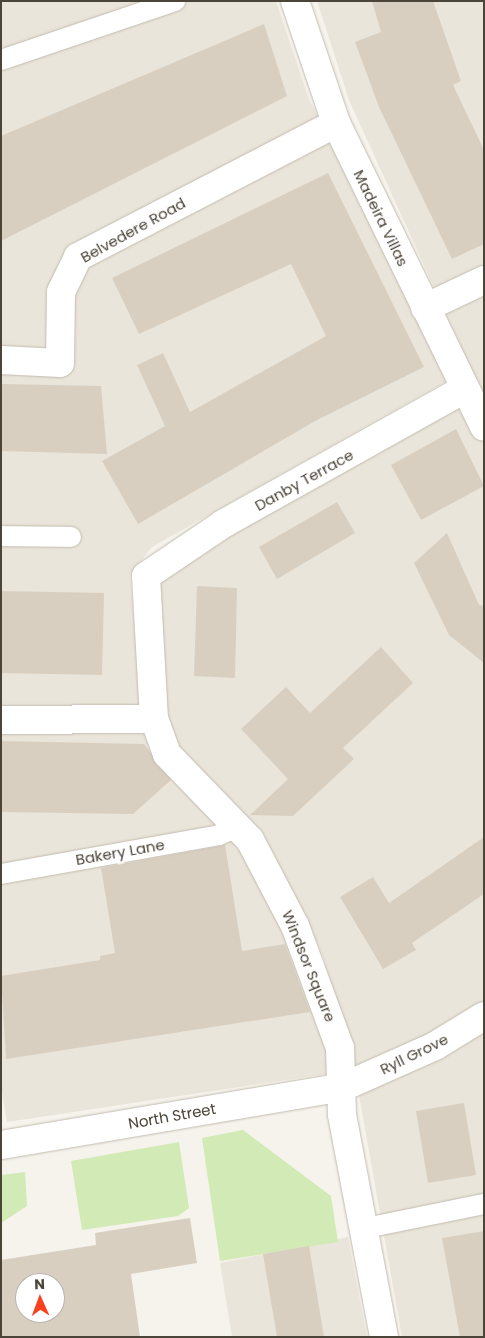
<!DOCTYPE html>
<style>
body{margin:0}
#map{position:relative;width:485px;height:1338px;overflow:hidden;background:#f6f3ec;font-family:Poppins,sans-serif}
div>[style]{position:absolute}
.residential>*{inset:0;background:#eae5da}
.green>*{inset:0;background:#d2eab5}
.building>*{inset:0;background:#d8cfc1}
.roads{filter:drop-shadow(0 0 1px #c2bbae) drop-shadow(0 0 1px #c2bbae)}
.service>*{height:20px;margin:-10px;padding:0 10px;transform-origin:10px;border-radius:10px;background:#fff}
.minor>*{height:28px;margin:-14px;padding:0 14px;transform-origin:14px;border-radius:14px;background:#fff}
span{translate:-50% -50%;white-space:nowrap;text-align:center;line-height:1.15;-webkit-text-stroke:4.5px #fff;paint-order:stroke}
.street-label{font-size:15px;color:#4b4439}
.frame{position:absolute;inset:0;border:2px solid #4b4439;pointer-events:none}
.north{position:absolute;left:15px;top:1273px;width:50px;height:50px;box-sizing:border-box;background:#fff;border:1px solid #b7b4b0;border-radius:50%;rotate:358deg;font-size:14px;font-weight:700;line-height:20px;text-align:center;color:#4b4439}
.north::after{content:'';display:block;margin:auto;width:18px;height:22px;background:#fc3f1d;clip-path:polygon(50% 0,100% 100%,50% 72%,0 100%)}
</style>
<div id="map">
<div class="residential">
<i style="clip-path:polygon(1px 1px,276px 1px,309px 99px,450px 379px,152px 547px,130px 575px,144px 732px,228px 834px,276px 906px,327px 1036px,333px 1073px,7px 1122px,1px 1086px)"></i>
<i style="clip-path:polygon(317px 1px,484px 1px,484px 1337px,402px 1337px,349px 1039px,322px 954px,305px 917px,167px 730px,160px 581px,178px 561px,481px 391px,349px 100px)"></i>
<i style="clip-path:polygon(348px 1237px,367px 1337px,232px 1337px,220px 1263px)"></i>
</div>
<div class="green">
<i style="clip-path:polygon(243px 1130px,331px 1196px,338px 1242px,220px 1261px,202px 1138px)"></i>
<i style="clip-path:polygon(179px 1142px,189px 1208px,178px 1216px,82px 1230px,71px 1161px)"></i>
<i style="clip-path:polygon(25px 1172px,27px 1206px,1px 1223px,1px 1175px)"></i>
</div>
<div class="building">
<i style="clip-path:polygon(372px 1px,433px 1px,461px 81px,453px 85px,484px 150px,484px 244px,452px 259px,379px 107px,355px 42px,381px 32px)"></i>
<i style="clip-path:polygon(264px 24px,287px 96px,1px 241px,1px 136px)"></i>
<i style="clip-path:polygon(328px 173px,424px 367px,317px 420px,138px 524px,102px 461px,165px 426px,137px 365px,163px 353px,190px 412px,326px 336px,291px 264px,139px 334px,112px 278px)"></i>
<i style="clip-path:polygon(1px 384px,101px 386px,107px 454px,1px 451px)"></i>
<i style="clip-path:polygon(456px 429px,484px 486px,421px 520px,391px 465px)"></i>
<i style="clip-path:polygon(337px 502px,355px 533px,277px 579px,259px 547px)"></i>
<i style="clip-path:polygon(447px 533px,479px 605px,484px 606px,484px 663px,449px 635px,414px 563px)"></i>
<i style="clip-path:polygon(197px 586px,237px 588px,235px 678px,194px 676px)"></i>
<i style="clip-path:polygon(1px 591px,104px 593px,102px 675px,1px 673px)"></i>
<i style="clip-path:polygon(381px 647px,413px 683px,343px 748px,354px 759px,293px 816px,250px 815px,288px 779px,241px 729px,286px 687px,310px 713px)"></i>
<i style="clip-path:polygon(1px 741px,144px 744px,171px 780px,133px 814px,1px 812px)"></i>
<i style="clip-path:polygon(484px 837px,484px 894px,412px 943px,416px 950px,383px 969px,340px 897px,373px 877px,389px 903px)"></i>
<i style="clip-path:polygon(225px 845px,242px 951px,285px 944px,310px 1012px,6px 1059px,1px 976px,100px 960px,100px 956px,115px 953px,101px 868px)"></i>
<i style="clip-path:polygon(464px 1103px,476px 1175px,428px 1183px,416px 1111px)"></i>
<i style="clip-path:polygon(evenodd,190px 1218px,197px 1263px,131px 1274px,140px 1337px,1px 1337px,1px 1260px,96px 1245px,95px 1233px,190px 1218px,25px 1283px,55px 1283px,55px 1313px,25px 1313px,25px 1283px)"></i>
<i style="clip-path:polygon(484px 1231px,484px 1337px,460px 1337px,442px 1238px)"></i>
<i style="clip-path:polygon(309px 1246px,324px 1337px,277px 1337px,263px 1254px)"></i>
</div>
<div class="roads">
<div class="service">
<i style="left:1px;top:60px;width:184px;rotate:-18.7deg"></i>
<i style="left:1px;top:536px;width:70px;rotate:0.8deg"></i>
<i style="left:1px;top:874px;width:221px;rotate:-10.1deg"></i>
<i style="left:219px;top:835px;width:20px;rotate:-24deg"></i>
<i style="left:361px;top:1229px;width:126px;rotate:-11.5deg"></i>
</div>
<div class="minor">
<i style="left:295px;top:1px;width:129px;rotate:71.4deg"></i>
<i style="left:336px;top:123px;width:338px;rotate:64deg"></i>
<i style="left:425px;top:308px;width:65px;rotate:-25.4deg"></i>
<i style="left:1px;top:360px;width:59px;rotate:2.9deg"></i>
<i style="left:60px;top:363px;width:71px;rotate:-89.2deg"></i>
<i style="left:61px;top:292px;width:39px;rotate:-64deg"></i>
<i style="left:78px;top:257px;width:291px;rotate:-27.4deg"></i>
<i style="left:1px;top:720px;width:153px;rotate:-0.4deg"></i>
<i style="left:1px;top:1145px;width:347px;rotate:-9.6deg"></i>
<i style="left:343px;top:1087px;width:101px;rotate:-24deg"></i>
<i style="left:435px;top:1046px;width:57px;rotate:-31.5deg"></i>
<i style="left:384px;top:1337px;width:227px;rotate:-100.7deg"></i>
<i style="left:342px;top:1114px;width:66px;rotate:-91.7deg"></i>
<i style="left:340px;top:1048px;width:130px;rotate:-110.2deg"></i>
<i style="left:295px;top:926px;width:97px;rotate:-117.6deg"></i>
<i style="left:250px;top:840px;width:120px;rotate:-134deg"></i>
<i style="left:167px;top:754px;width:37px;rotate:-110deg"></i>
<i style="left:154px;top:719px;width:143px;rotate:-93.2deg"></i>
<i style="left:146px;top:576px;width:93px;rotate:-34deg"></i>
<i style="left:223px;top:524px;width:277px;rotate:-29.2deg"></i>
</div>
</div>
<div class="street-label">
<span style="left:381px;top:218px;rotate:64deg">Madeira Villas</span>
<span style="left:133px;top:230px;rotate:-29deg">Belvedere Road</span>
<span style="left:304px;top:480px;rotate:-29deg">Danby Terrace</span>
<span style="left:120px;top:852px;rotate:-10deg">Bakery Lane</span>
<span style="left:309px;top:966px;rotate:68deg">Windsor Square</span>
<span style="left:414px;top:1054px;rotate:-26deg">Ryll Grove</span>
<span style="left:172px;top:1116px;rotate:-10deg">North Street</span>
</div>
<div class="frame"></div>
<div class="north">N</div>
</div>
